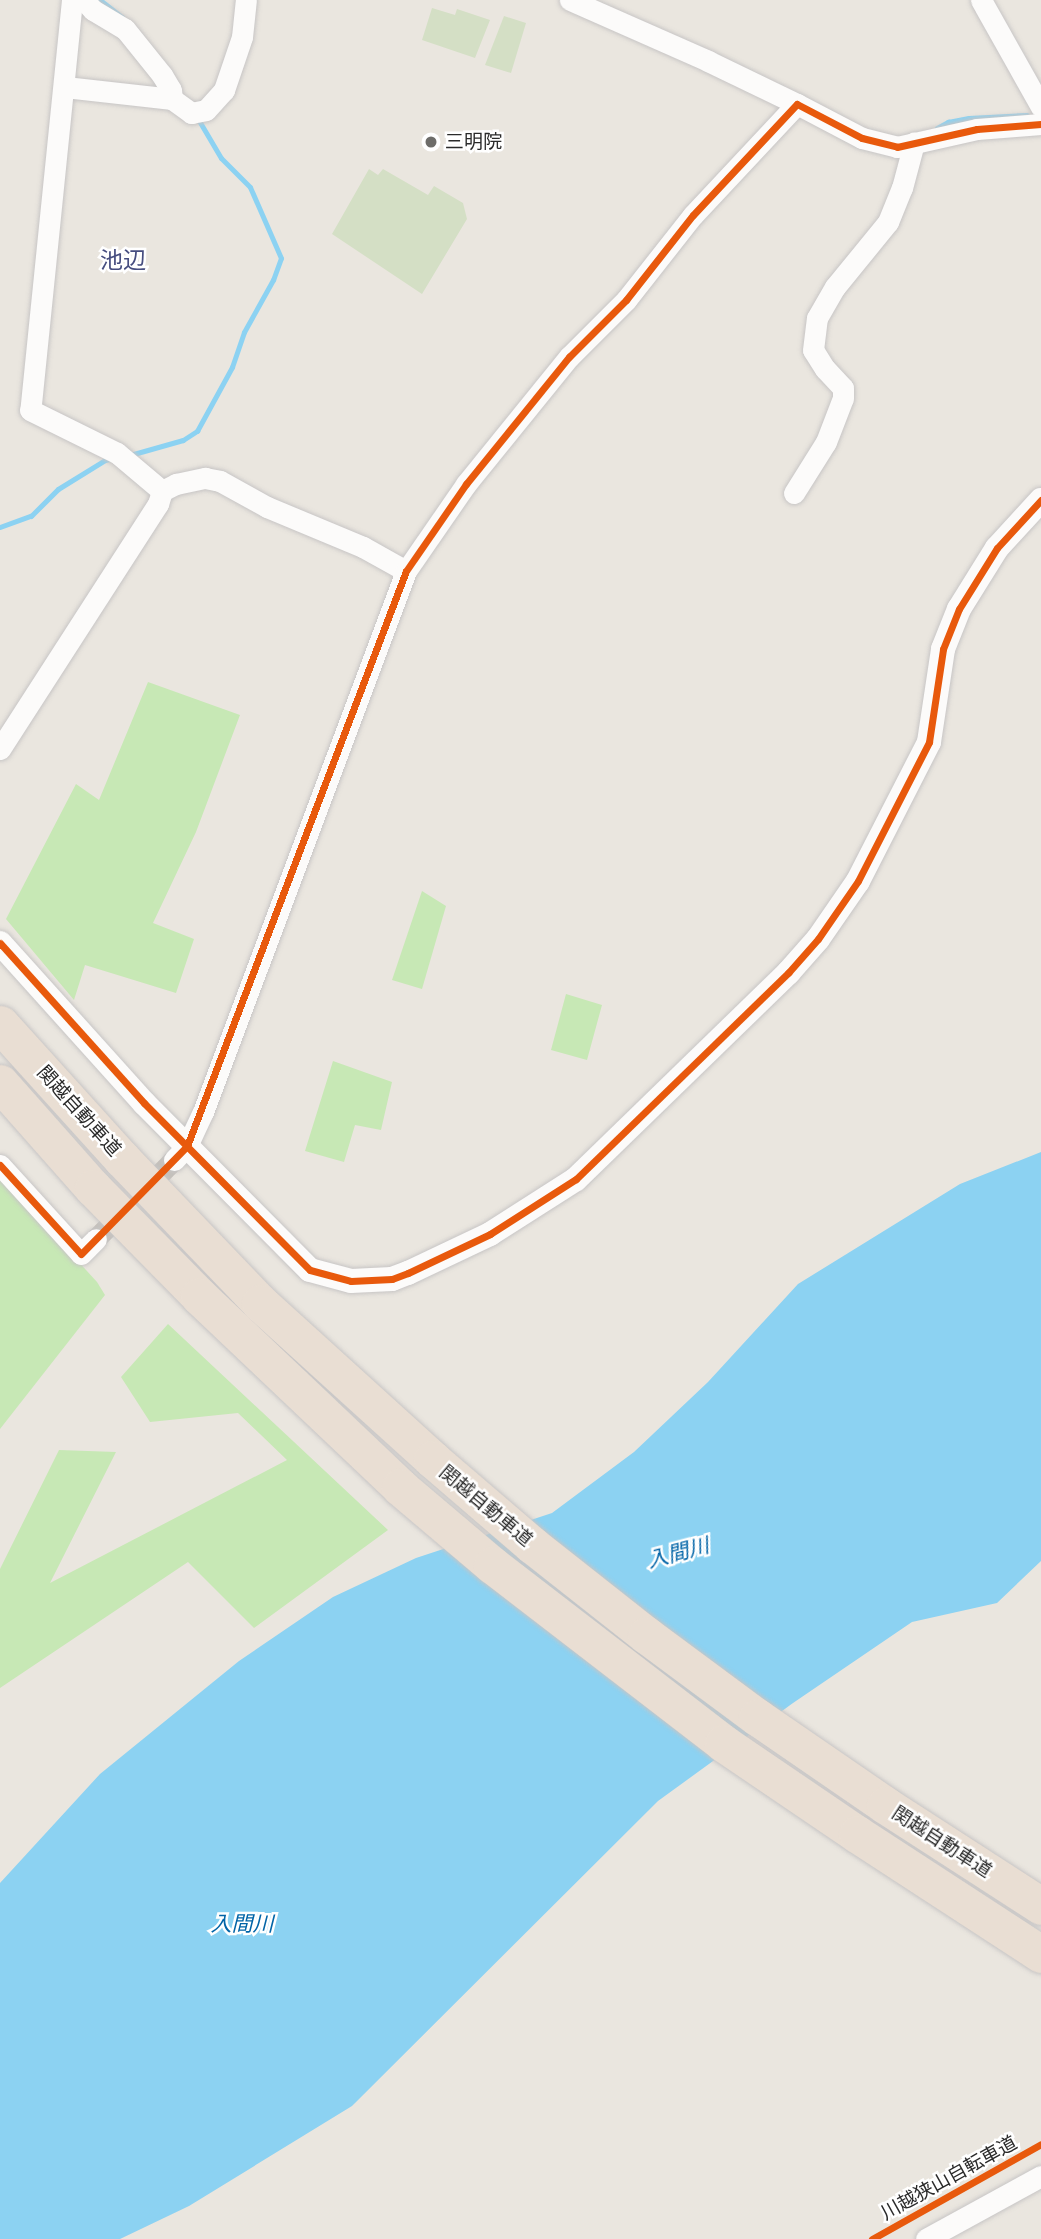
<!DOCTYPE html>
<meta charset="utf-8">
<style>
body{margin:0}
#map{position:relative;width:1041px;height:2239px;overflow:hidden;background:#eae6df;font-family:Helvetica,"Noto Sans JP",sans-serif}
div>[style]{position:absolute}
.green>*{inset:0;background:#c7e8b5}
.cemetery>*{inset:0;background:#d4dfc5}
.water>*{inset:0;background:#8cd2f2}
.stream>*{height:5px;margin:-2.5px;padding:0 2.5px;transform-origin:2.5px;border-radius:2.5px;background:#8cd2f2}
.minor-tunnel>*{height:21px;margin-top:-10.5px;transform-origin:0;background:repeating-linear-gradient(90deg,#c4c0bb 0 21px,transparent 0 31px)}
.roads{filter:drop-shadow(0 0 2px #c7c5c5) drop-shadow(0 0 2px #c7c5c5)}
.minor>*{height:21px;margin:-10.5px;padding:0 10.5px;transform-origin:10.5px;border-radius:10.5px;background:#fcfbfa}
.tertiary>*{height:24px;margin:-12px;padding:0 12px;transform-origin:12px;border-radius:12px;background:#fcfbfa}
.motorway>*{height:37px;margin:-18.5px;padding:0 18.5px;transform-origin:18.5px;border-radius:18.5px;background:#e9ded3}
.cycleway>*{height:7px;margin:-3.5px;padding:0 3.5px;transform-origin:3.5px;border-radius:3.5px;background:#e8590c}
.dots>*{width:19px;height:19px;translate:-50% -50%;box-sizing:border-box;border:4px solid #fff;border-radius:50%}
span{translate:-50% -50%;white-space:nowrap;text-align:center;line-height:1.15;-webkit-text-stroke:5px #fff;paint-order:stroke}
.poi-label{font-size:19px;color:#2a2a2a}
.left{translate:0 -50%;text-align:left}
.street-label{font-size:19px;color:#2a2a2a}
.water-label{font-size:21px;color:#0164a7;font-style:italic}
.quarter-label{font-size:23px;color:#464d7f}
</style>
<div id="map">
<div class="green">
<i style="clip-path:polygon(148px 682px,240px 715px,196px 832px,153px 923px,194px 939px,176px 993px,85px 965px,74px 1000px,6px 919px,76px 784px,99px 800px)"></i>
<i style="clip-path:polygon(422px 891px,446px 906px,422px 989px,392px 980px)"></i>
<i style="clip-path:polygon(566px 994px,602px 1005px,587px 1060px,551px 1050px)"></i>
<i style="clip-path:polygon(333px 1061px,392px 1082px,381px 1130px,355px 1125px,344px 1162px,305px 1151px)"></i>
<i style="clip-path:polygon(0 1176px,97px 1282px,105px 1295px,0 1429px)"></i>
<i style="clip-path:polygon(168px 1324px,388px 1530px,254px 1628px,188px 1562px,0 1688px,0 1569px,59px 1450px,116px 1452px,50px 1583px,287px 1460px,238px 1413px,150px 1422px,121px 1377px)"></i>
</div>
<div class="cemetery">
<i style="clip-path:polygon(432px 8px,455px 15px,457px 9px,490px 20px,475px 58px,422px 40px)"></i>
<i style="clip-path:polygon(504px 16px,526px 23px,511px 73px,485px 65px)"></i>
<i style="clip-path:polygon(369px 169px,378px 175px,383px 169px,428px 195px,434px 186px,463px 203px,467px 219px,422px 294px,332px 234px)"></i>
</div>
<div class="water">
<i style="clip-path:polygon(1041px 1152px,1041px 1561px,997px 1603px,912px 1622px,793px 1703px,658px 1801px,352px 2106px,189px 2206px,120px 2239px,0 2239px,0 1883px,100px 1774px,239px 1661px,333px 1597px,416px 1558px,552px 1513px,634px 1452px,708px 1382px,798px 1284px,960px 1184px)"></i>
</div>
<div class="stream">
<i style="left:100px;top:0;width:28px;rotate:38deg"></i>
<i style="left:937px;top:128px;width:13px;rotate:-29deg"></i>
<i style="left:948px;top:122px;width:21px;rotate:-11deg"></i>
<i style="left:969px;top:118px;width:58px;rotate:-3deg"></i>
<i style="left:130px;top:455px;width:55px;rotate:-15.8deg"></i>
<i style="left:183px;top:440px;width:17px;rotate:-33deg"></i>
<i style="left:197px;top:431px;width:73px;rotate:-61.3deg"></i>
<i style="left:232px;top:367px;width:37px;rotate:-71deg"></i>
<i style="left:244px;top:332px;width:60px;rotate:-60.9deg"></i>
<i style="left:273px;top:280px;width:23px;rotate:-70deg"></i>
<i style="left:281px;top:258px;width:77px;rotate:-113.6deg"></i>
<i style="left:250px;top:187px;width:41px;rotate:-135deg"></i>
<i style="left:221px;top:158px;width:45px;rotate:-120.5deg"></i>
<i style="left:0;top:527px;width:33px;rotate:-20deg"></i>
<i style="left:31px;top:516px;width:38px;rotate:-45deg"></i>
<i style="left:58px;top:489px;width:55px;rotate:-31.7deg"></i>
<i style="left:105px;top:460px;width:9px;rotate:-13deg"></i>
</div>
<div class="minor-tunnel">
<i style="left:96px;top:1239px;width:111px;rotate:-45.4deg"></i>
</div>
<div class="roads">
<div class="minor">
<i style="left:72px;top:0;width:412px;rotate:95.8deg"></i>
<i style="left:30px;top:410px;width:97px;rotate:26.3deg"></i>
<i style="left:117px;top:453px;width:59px;rotate:40.2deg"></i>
<i style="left:84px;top:0;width:13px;rotate:48deg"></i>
<i style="left:93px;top:10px;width:37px;rotate:31deg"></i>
<i style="left:125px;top:29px;width:59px;rotate:51.2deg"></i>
<i style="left:162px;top:75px;width:17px;rotate:59deg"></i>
<i style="left:171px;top:90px;width:9px;rotate:84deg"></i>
<i style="left:172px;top:99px;width:24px;rotate:36deg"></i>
<i style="left:191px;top:113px;width:15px;rotate:-11deg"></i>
<i style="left:206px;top:110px;width:27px;rotate:-48deg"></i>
<i style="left:224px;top:90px;width:56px;rotate:-71.2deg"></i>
<i style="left:242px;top:37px;width:37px;rotate:-84deg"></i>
<i style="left:570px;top:0;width:151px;rotate:23.8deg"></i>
<i style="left:708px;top:61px;width:99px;rotate:25.8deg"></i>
<i style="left:981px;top:0;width:123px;rotate:60.7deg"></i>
<i style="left:65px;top:87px;width:108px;rotate:6.4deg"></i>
<i style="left:794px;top:493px;width:60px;rotate:-57.9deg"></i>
<i style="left:826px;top:442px;width:47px;rotate:-68.9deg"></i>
<i style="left:843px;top:398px;width:10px;rotate:-90deg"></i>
<i style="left:843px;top:388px;width:26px;rotate:-133deg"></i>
<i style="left:825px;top:369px;width:22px;rotate:-122deg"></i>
<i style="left:813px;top:350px;width:32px;rotate:-83deg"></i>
<i style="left:817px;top:318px;width:36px;rotate:-60deg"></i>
<i style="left:835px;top:287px;width:84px;rotate:-50.8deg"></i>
<i style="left:888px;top:222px;width:37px;rotate:-68deg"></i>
<i style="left:902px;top:188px;width:47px;rotate:-75.1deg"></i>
<i style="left:0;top:749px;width:292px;rotate:-57.2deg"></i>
<i style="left:158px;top:504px;width:14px;rotate:-73deg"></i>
<i style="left:162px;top:491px;width:16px;rotate:-27deg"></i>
<i style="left:176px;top:484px;width:30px;rotate:-12deg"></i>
<i style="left:205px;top:478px;width:15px;rotate:11deg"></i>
<i style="left:220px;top:481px;width:54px;rotate:29deg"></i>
<i style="left:267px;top:507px;width:104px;rotate:22.6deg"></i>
<i style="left:363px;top:547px;width:49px;rotate:29.2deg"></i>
<i style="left:174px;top:1160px;width:19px;rotate:-47deg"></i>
<i style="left:187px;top:1146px;width:38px;rotate:-65deg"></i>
<i style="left:203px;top:1112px;width:578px;rotate:-69.43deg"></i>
<i style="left:406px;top:571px;width:106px;rotate:-55.4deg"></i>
<i style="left:466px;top:484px;width:164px;rotate:-51deg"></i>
<i style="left:569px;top:357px;width:81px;rotate:-45deg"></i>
<i style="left:626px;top:300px;width:108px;rotate:-51.8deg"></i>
<i style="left:693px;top:215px;width:152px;rotate:-46.9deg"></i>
<i style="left:797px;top:104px;width:73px;rotate:27.6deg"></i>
<i style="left:862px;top:138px;width:36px;rotate:14deg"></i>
<i style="left:897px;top:147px;width:82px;rotate:-12.7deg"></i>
<i style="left:977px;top:129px;width:64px;rotate:-4.5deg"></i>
<i style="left:0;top:1165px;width:120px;rotate:47.7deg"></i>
<i style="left:81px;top:1254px;width:21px;rotate:-45deg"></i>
<i style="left:926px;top:2239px;width:131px;rotate:-28.7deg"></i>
</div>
<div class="tertiary">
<i style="left:0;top:943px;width:215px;rotate:48deg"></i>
<i style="left:144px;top:1103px;width:235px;rotate:45.2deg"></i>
<i style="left:310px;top:1270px;width:42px;rotate:15deg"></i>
<i style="left:351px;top:1281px;width:41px;rotate:-2.8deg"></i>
<i style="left:392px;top:1279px;width:17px;rotate:-21deg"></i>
<i style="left:408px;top:1273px;width:91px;rotate:-25.4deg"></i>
<i style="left:490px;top:1234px;width:102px;rotate:-32.6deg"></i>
<i style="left:576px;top:1179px;width:296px;rotate:-44.2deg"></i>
<i style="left:788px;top:973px;width:45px;rotate:-48.6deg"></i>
<i style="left:818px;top:939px;width:70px;rotate:-55.4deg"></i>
<i style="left:858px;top:881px;width:156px;rotate:-62.9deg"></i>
<i style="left:929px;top:742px;width:94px;rotate:-81.4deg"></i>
<i style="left:943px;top:649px;width:43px;rotate:-68.2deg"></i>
<i style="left:959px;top:609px;width:72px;rotate:-58.1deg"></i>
<i style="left:997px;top:548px;width:65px;rotate:-47.5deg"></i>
</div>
<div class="motorway">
<i style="left:0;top:1024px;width:182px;rotate:47.9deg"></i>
<i style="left:122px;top:1159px;width:199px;rotate:46.2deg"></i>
<i style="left:260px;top:1303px;width:232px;rotate:42.2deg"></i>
<i style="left:432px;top:1459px;width:132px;rotate:40.7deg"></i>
<i style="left:532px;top:1545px;width:145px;rotate:38.3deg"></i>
<i style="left:646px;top:1635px;width:138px;rotate:36.5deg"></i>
<i style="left:757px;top:1717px;width:155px;rotate:34.5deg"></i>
<i style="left:885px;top:1805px;width:186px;rotate:32.9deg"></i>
<i style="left:0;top:1083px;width:140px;rotate:48.5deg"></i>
<i style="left:93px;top:1188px;width:151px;rotate:45.5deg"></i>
<i style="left:199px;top:1296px;width:277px;rotate:43.5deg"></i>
<i style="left:400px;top:1487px;width:121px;rotate:40.3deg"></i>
<i style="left:492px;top:1565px;width:292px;rotate:37.6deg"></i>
<i style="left:723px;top:1743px;width:162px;rotate:34.2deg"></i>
<i style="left:857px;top:1834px;width:220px;rotate:33.1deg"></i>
</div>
</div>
<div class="cycleway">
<i style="left:0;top:943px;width:215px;rotate:48deg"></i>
<i style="left:144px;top:1103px;width:235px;rotate:45.2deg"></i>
<i style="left:310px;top:1270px;width:42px;rotate:15deg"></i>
<i style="left:351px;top:1281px;width:41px;rotate:-2.8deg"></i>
<i style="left:392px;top:1279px;width:17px;rotate:-21deg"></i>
<i style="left:408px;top:1273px;width:91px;rotate:-25.4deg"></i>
<i style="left:490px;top:1234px;width:102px;rotate:-32.6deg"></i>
<i style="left:576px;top:1179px;width:296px;rotate:-44.2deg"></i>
<i style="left:788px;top:973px;width:45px;rotate:-48.6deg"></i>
<i style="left:818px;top:939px;width:70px;rotate:-55.4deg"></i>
<i style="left:858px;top:881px;width:156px;rotate:-62.9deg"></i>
<i style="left:929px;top:742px;width:94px;rotate:-81.4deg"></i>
<i style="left:943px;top:649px;width:43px;rotate:-68.2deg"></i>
<i style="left:959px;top:609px;width:72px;rotate:-58.1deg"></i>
<i style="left:997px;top:548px;width:65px;rotate:-47.5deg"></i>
<i style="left:0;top:1165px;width:120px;rotate:47.7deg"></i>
<i style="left:81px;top:1254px;width:151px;rotate:-45.5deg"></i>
<i style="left:187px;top:1146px;width:615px;rotate:-69.15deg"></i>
<i style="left:406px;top:571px;width:106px;rotate:-55.4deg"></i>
<i style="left:466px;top:484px;width:164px;rotate:-51deg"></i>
<i style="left:569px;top:357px;width:81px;rotate:-45deg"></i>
<i style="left:626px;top:300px;width:108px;rotate:-51.8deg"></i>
<i style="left:693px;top:215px;width:152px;rotate:-46.9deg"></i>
<i style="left:797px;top:104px;width:73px;rotate:27.6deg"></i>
<i style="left:862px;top:138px;width:36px;rotate:14deg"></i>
<i style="left:897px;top:147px;width:82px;rotate:-12.7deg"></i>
<i style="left:977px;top:129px;width:64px;rotate:-4.5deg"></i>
<i style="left:872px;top:2239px;width:194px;rotate:-29.3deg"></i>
</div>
<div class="dots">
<i style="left:431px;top:142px;background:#6d6c69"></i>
</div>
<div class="poi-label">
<span class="left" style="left:445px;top:142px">三明院</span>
</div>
<div class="street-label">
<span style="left:79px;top:1111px;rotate:48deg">関越自動車道</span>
<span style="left:486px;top:1506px;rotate:40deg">関越自動車道</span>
<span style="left:942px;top:1842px;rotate:33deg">関越自動車道</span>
<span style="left:949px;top:2178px;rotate:-29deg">川越狭山自転車道</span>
</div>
<div class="water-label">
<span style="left:678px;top:1553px;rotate:-15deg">入間川</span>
<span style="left:242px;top:1924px">入間川</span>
</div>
<div class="quarter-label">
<span style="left:123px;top:260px">池辺</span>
</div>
</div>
